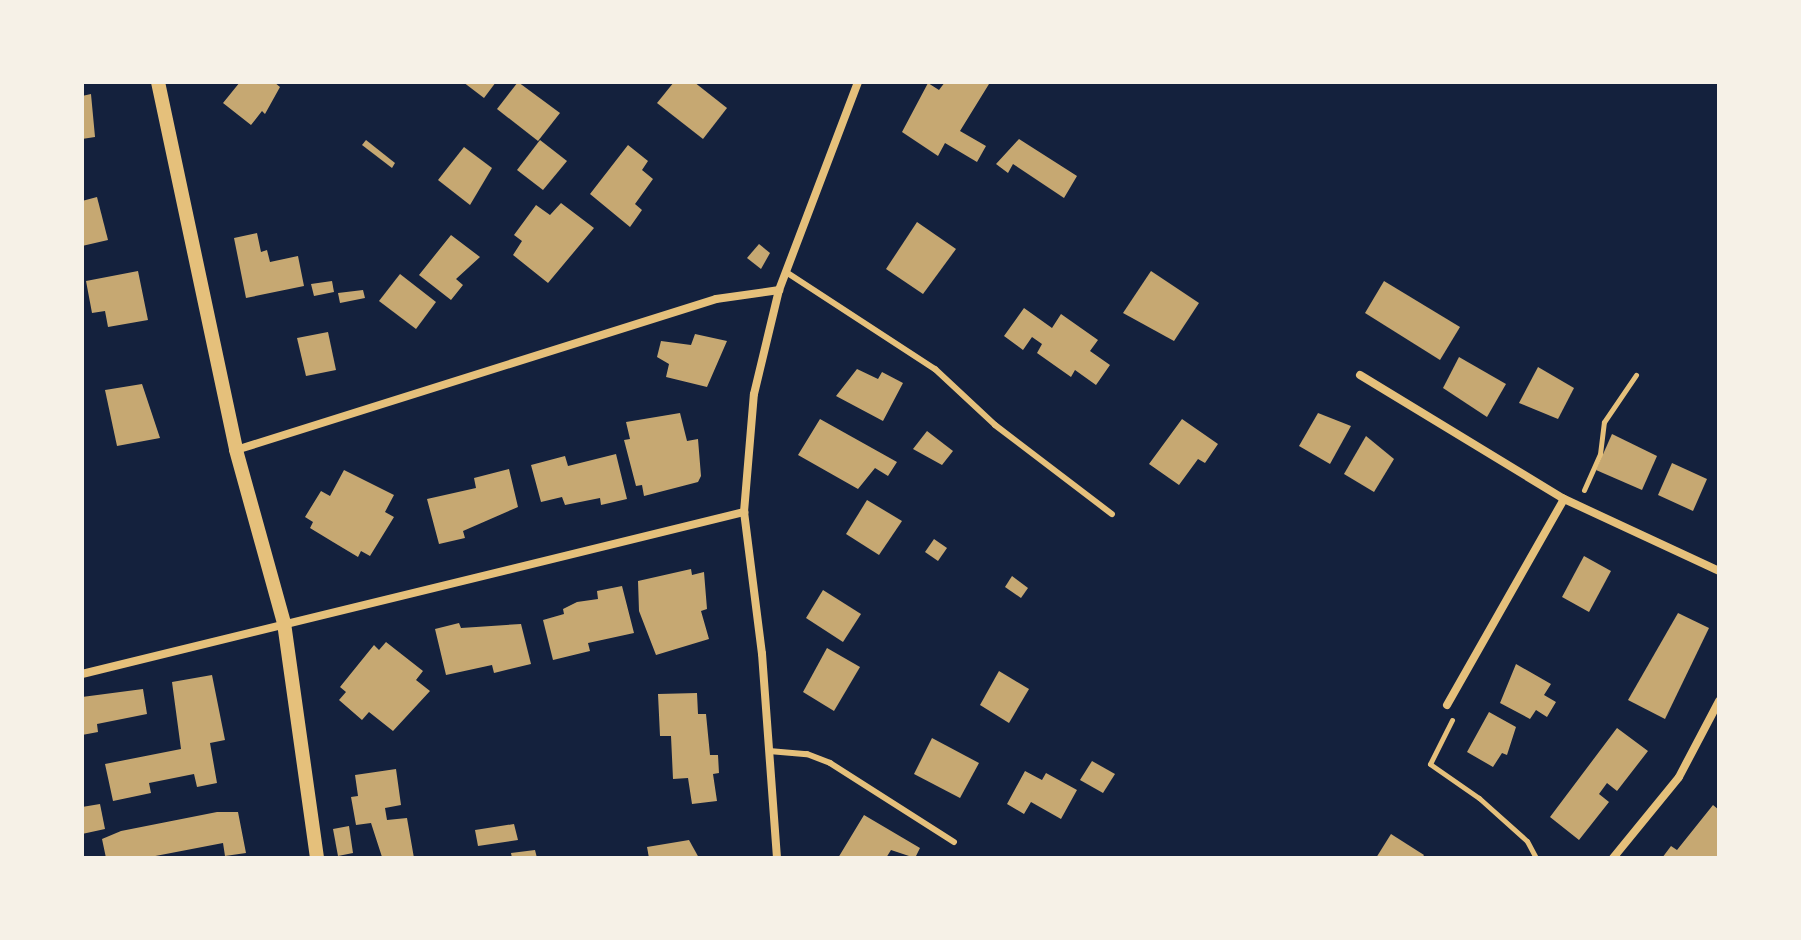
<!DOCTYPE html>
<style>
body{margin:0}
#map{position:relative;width:1801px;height:940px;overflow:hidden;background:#14213d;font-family:Figtree,sans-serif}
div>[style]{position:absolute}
.building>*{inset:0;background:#c6a872}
.path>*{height:5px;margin:-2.5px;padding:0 2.5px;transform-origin:2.5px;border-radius:2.5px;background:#e5c07b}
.service>*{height:6px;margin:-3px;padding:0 3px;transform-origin:3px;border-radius:3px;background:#e5c07b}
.minor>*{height:8px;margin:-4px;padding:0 4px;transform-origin:4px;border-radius:4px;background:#e5c07b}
.tertiary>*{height:14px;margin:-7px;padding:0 7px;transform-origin:7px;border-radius:7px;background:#e5c07b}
span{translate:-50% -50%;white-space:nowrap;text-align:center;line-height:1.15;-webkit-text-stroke:6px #f6f1e7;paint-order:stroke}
.frame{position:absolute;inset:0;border:84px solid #f6f1e7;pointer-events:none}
</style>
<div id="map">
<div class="building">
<i style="clip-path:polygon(240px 82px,274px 82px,280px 87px,265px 114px,262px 111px,251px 125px,223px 103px)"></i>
<i style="clip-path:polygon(463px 82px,496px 82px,484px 98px)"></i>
<i style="clip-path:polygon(518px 82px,560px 113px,538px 141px,497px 109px)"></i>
<i style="clip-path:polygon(674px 82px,694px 82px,727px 108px,703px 139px,657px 103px)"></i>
<i style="clip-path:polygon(945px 82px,989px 84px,960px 131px,986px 146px,977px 162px,945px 143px,938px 156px,902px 132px,928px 83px,939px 90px)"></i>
<i style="clip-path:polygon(91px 94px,95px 137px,82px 139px,82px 96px)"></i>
<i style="clip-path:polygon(1019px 139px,1077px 176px,1064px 198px,1013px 164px,1008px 173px,996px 164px)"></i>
<i style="clip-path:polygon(366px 140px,395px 163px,392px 168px,362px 145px)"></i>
<i style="clip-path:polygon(540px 140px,567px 161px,543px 190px,517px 170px)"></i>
<i style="clip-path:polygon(628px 145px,648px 161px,642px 170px,653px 179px,635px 204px,642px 210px,630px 227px,590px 194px)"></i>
<i style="clip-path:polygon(464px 147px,492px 168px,470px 205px,438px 180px)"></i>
<i style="clip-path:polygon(97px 197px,108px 240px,82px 246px,82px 201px)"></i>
<i style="clip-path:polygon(561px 203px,594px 228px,548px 283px,513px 255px,522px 241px,514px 235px,536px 205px,550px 215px)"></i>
<i style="clip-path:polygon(917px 222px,956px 249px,923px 294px,886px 269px)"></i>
<i style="clip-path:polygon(257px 233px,261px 252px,267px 250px,270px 262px,298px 256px,304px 286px,246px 298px,234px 238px)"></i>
<i style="clip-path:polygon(451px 235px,480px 257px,456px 279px,463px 285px,451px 300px,419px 275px)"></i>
<i style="clip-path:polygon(759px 244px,770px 253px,761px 269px,747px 258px)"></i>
<i style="clip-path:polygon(138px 271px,148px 320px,108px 327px,105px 311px,92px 313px,86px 281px)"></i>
<i style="clip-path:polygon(1151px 271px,1199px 303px,1174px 341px,1123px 313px)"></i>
<i style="clip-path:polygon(400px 274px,436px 302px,416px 329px,379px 301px)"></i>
<i style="clip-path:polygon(332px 281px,334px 292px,314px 296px,311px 284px)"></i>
<i style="clip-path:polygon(1384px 281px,1460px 327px,1440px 360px,1365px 313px)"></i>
<i style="clip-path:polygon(363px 290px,365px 298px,340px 303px,338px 293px)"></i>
<i style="clip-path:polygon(1024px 308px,1052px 328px,1061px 314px,1098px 340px,1090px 351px,1110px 365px,1096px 385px,1075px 370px,1071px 377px,1037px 353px,1042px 344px,1032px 337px,1023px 350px,1004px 336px)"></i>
<i style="clip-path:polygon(328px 332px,336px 370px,306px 376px,297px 338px)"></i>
<i style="clip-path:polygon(695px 334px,727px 341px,707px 387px,666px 377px,669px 364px,657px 357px,661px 341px,691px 345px)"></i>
<i style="clip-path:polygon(1459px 357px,1506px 384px,1487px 417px,1443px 388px)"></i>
<i style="clip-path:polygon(1538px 367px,1574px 388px,1558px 419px,1519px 403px)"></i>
<i style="clip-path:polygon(857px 369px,878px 379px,882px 372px,903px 383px,883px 421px,836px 396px)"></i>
<i style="clip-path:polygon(142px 384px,160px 438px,117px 446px,105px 390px)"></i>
<i style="clip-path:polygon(680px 413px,687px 441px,698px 439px,701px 476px,698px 482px,644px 496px,642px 485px,636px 486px,624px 440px,630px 439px,626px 422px)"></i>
<i style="clip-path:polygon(1318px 413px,1351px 426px,1330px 464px,1299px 446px)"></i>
<i style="clip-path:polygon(820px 419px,897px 462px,888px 476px,875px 468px,858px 489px,798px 455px)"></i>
<i style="clip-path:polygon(1182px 419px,1218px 444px,1205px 463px,1198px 459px,1179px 485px,1149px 464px)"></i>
<i style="clip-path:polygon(927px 431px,953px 451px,942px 465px,913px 449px)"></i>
<i style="clip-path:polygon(1612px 434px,1657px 456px,1642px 490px,1596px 470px)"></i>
<i style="clip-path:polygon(1366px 436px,1394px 459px,1374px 492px,1344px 474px)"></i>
<i style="clip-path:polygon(616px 454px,627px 499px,601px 505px,600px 498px,565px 505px,562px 497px,541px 502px,531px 465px,565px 456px,568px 466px)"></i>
<i style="clip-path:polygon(1672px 463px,1707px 479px,1693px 511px,1658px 495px)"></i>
<i style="clip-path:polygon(509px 469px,518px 507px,463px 531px,465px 538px,439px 544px,427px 499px,476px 488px,474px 478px)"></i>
<i style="clip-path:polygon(344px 470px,394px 495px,385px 512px,394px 517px,370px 556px,361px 551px,358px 557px,333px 542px,310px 528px,313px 522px,305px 517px,321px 491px,330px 496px)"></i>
<i style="clip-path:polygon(867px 500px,902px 521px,879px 555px,846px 534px)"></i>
<i style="clip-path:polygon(934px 539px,947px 548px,938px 561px,925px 552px)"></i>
<i style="clip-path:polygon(1584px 556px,1611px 571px,1589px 612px,1562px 597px)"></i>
<i style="clip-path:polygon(691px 569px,692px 575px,704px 572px,707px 609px,701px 611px,709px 639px,656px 655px,639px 611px,638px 581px)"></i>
<i style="clip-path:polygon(1012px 576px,1028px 588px,1021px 598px,1005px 587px)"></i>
<i style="clip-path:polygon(622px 586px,634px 633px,588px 643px,590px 651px,553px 660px,543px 620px,564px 614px,563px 609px,577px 602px,598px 599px,597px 591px)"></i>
<i style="clip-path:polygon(823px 590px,861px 614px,843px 642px,806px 618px)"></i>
<i style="clip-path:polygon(1678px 613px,1709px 628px,1665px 719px,1628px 700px)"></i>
<i style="clip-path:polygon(459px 623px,461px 628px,521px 624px,531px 664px,494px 673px,492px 665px,446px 675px,435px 629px)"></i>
<i style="clip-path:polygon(386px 642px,423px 671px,416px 680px,430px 691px,393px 731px,369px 712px,362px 720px,339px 700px,346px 692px,340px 687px,374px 645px,379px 650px)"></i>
<i style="clip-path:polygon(827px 648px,860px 667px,834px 711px,803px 692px)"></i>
<i style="clip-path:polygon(1516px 664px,1551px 684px,1544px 695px,1556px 702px,1547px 717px,1536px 710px,1530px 719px,1500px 703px)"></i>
<i style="clip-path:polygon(999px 671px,1029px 689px,1009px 723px,980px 705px)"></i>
<i style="clip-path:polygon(212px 675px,225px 740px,210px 743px,217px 783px,197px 787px,194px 774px,149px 783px,151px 793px,113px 801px,105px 764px,181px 749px,172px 682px)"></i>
<i style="clip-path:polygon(143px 689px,147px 714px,97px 724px,98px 732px,82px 735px,82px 697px)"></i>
<i style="clip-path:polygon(697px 693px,698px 714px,706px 714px,710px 755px,718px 755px,719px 773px,713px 774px,717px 801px,692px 804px,688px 778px,673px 779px,671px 736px,660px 736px,658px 694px)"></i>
<i style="clip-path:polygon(1489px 712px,1516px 727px,1507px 755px,1502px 753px,1493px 767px,1467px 752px)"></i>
<i style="clip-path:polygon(1617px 728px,1648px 751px,1617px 791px,1607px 783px,1599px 794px,1609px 802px,1579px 840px,1550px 817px)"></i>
<i style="clip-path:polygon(932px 738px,979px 763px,960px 798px,914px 774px)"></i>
<i style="clip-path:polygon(1092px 761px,1115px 774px,1103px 793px,1080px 780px)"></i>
<i style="clip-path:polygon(396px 769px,401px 805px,385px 808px,387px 820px,407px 818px,414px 858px,382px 857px,371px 823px,356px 825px,351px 797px,358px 796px,355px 775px)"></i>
<i style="clip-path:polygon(1025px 771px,1042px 780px,1046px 773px,1077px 790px,1061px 819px,1031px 802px,1024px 814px,1007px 804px)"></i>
<i style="clip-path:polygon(100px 804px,105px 829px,82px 834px,82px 807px)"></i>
<i style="clip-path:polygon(1713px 805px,1719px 810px,1719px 858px,1662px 858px,1671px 846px,1677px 850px)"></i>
<i style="clip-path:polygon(217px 812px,238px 812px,246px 853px,225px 856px,223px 843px,145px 858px,106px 858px,102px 839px,121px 831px)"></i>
<i style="clip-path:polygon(864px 815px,920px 848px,915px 858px,891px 850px,886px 858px,838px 858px)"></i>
<i style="clip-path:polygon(514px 824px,518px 840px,478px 846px,475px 830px)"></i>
<i style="clip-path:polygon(349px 826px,353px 853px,338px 856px,333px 829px)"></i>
<i style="clip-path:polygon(1391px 834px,1424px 855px,1422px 858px,1376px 858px)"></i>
<i style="clip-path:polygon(689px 840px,699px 858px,649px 858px,647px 847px)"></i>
<i style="clip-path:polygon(535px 850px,537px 858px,512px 858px,511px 853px)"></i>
</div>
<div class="path">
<i style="left:1584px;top:490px;width:39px;rotate:-66deg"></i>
<i style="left:1600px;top:454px;width:32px;rotate:-83deg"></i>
<i style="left:1604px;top:422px;width:57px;rotate:-55.8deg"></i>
<i style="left:1452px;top:720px;width:49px;rotate:116.6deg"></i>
<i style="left:1430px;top:764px;width:60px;rotate:34.8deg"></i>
<i style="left:1479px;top:798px;width:64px;rotate:41.9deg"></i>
<i style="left:1527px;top:841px;width:19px;rotate:62deg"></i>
</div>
<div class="service">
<i style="left:786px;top:272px;width:178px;rotate:33.1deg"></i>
<i style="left:935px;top:369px;width:82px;rotate:43deg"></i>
<i style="left:995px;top:425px;width:147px;rotate:37.3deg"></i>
<i style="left:769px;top:751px;width:38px;rotate:5deg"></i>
<i style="left:807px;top:754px;width:25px;rotate:21deg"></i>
<i style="left:830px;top:763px;width:147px;rotate:32.5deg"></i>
</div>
<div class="minor">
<i style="left:1360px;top:375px;width:237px;rotate:31.3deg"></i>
<i style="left:1562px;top:498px;width:173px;rotate:24.9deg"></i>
<i style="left:236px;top:450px;width:503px;rotate:-17.46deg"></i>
<i style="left:716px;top:299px;width:64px;rotate:-8.1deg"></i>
<i style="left:82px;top:674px;width:682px;rotate:-13.75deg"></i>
<i style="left:1447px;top:705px;width:237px;rotate:-60.4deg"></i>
<i style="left:777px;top:858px;width:205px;rotate:-94.2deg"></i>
<i style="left:762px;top:654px;width:143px;rotate:-97.2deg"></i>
<i style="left:744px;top:512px;width:118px;rotate:-85.2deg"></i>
<i style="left:754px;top:394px;width:107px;rotate:-76.5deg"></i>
<i style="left:779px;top:290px;width:222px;rotate:-69.2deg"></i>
<i style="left:1613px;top:858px;width:104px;rotate:-50.8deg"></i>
<i style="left:1679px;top:777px;width:86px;rotate:-62.2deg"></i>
</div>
<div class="tertiary">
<i style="left:158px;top:82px;width:376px;rotate:78deg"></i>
<i style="left:236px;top:450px;width:180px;rotate:74.5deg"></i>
<i style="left:284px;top:623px;width:237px;rotate:82deg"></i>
</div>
<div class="frame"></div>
</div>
